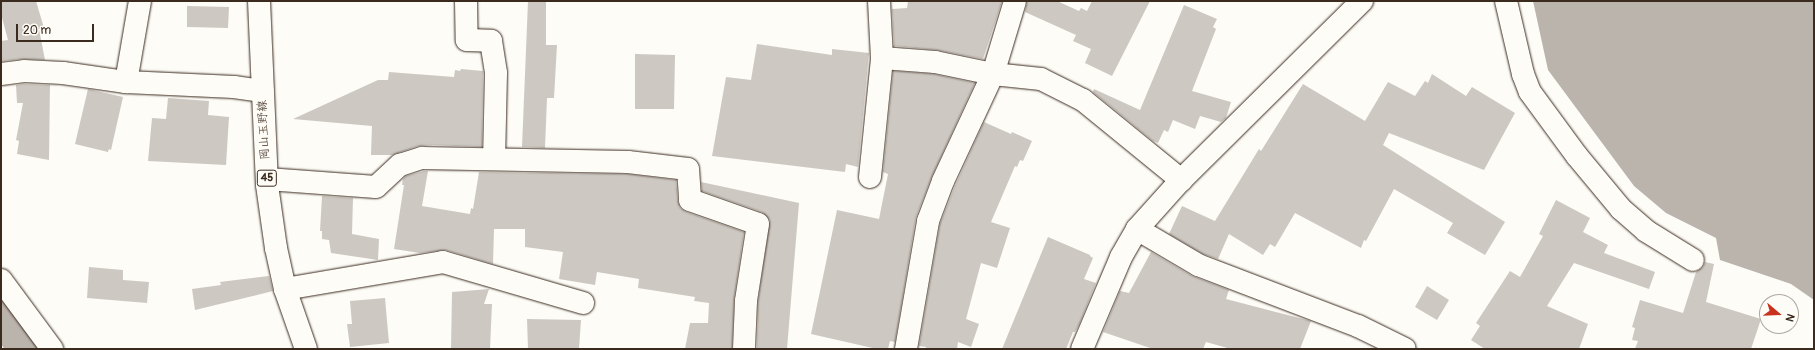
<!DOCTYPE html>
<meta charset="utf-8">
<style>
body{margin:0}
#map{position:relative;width:1815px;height:350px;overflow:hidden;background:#fdfcf7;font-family:Pangolin,"Klee One",sans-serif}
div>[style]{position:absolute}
.water>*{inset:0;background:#bbb4ad}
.river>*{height:47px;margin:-23.5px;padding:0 23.5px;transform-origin:23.5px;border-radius:23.5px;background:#bbb4ad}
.building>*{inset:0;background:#cdc8c2}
.roads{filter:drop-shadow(0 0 1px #3b2a1e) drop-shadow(0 0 1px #3b2a1e)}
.minor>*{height:22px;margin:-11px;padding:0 11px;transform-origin:11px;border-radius:11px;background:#fdfcf7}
.primary>*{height:22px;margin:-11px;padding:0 11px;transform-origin:11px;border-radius:11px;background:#fdfcf7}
span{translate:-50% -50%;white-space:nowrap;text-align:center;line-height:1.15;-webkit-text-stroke:4px #fdfcf7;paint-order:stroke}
.shield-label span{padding:1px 3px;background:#fdfcf7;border:1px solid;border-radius:3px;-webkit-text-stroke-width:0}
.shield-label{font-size:11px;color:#3b2a1e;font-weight:700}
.street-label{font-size:12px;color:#3b2a1e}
.frame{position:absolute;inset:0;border:2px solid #3b2a1e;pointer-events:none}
.north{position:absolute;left:1759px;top:294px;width:40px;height:40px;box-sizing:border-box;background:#fdfcf7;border:1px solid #afa8a0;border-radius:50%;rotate:109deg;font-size:11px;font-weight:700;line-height:16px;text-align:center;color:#3b2a1e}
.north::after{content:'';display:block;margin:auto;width:14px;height:18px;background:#c8321e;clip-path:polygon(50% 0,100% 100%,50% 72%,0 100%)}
.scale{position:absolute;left:16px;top:24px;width:78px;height:18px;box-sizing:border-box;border:2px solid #3b2a1e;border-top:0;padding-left:5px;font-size:12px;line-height:14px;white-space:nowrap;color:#3b2a1e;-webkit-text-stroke:3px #fdfcf7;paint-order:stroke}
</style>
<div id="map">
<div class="water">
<i style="clip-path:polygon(1533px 1px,1814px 1px,1814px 300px,1791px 284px,1720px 260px,1716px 238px,1666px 213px,1634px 186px,1548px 70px)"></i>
</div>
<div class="river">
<i style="left:1px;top:303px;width:56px;rotate:55.2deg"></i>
</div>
<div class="building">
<i style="clip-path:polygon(1px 1px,36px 1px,44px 28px,39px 29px,45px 60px,23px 59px,1px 61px,1px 41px,8px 40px,1px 14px)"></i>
<i style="clip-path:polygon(528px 1px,546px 1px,546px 45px,557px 45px,554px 98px,547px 98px,545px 148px,522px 147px)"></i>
<i style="clip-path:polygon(908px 1px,1002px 1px,983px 59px,937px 50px,894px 46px,892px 9px,907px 8px)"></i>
<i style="clip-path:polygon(1027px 1px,1057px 1px,1079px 11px,1081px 8px,1087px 11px,1092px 1px,1150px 1px,1112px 76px,1085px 63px,1091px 49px,1073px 41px,1076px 35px,1025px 12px)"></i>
<i style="clip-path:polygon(1184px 5px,1217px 19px,1213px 27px,1216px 29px,1192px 91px,1231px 102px,1226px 118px,1221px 122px,1200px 116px,1195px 129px,1173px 120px,1168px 132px,1164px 130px,1158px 143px,1153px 141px,1093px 92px,1094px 89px,1140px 110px)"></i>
<i style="clip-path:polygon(187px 6px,229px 7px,228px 28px,187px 27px)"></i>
<i style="clip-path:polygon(757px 44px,832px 55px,832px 49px,869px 53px,858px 167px,846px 164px,845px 172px,712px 156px,726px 77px,751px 80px)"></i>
<i style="clip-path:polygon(635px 54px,675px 55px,674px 109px,635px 109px)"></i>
<i style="clip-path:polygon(461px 69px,483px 71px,482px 147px,433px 145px,418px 146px,392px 155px,371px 155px,372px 126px,293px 119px,378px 80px,388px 80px,389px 72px,454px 77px,455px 70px,460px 71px)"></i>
<i style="clip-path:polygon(893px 71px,933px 74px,975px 83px,932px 176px,916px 217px,895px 342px,890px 341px,888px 349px,877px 349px,811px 334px,837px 210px,879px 219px,888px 174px,883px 172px)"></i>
<i style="clip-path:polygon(1432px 74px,1466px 96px,1472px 87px,1515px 113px,1484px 170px,1389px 133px,1383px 145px,1505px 222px,1485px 255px,1447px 233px,1453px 223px,1394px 189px,1366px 241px,1364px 240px,1361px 248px,1295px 213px,1275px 247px,1270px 244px,1263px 255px,1229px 234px,1218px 259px,1203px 254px,1169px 234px,1182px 206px,1215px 221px,1259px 149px,1261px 151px,1303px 84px,1365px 121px,1388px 82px,1415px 96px,1425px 81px,1428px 83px)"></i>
<i style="clip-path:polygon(24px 84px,50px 85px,49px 160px,17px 154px,19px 141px,16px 140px,23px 103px,17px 103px,16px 85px)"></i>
<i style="clip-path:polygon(88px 89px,123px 97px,111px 150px,109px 149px,108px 152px,75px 144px)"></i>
<i style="clip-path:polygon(168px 98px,209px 101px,208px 115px,229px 117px,226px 165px,148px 161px,152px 118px,166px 119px)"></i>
<i style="clip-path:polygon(984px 122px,1011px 134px,1012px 132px,1032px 141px,1023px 161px,1020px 160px,1017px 167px,1015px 166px,991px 222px,1010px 228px,997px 268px,981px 263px,966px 319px,979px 324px,971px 347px,958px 342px,957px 349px,926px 349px,926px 347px,919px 346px,940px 224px,955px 186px)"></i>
<i style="clip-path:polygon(424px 171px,428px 171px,422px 206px,470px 214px,471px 208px,473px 209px,479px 172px,627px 174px,676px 180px,678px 201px,680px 208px,686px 212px,744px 232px,734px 299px,732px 349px,685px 349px,690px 323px,708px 323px,709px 303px,694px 301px,695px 297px,638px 288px,639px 279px,597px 272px,595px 285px,559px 279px,563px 252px,525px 247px,525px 229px,494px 229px,493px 264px,446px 250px,420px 253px,394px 249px,404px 185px,402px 185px,403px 179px,406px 176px)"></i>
<i style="clip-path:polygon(701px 182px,799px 203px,787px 349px,757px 349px,758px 302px,770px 220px,762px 212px,702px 191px)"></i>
<i style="clip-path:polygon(322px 196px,353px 198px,352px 234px,379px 239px,378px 260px,331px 253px,329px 240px,322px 239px,322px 231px,320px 231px)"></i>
<i style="clip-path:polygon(1556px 200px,1590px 218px,1583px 232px,1608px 245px,1604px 253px,1655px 272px,1649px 289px,1574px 263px,1547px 306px,1588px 324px,1579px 349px,1485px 349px,1471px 340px,1480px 326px,1476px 323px,1510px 271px,1520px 277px,1543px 236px,1539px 234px)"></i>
<i style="clip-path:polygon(1048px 237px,1090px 255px,1090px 256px,1093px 258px,1084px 279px,1096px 283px,1079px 325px,1075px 332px,1073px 332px,1066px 349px,1002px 349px)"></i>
<i style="clip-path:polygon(1151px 252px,1192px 276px,1229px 290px,1226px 299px,1311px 321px,1300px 349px,1231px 349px,1206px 342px,1203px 349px,1153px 349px,1103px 332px,1120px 291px,1129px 293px)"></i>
<i style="clip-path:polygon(1705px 262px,1714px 264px,1706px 302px,1761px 319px,1751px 349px,1635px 349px,1638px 341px,1632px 340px,1635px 328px,1632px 327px,1640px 300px,1683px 313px,1696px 272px,1703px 267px)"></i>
<i style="clip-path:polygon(89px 267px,123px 270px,123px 280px,149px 282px,147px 303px,87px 298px)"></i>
<i style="clip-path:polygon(269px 276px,273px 291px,195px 310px,192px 289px,221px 285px,220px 282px)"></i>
<i style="clip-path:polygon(1427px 286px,1449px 300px,1437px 320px,1415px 307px)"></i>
<i style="clip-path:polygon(489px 289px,484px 304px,492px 304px,490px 349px,451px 349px,452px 292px)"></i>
<i style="clip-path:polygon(385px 298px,389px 343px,350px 347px,347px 324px,352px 324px,350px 301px)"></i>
<i style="clip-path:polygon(527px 319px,581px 320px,579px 349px,528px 349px)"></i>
</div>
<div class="roads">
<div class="minor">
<i style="left:466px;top:1px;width:39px;rotate:89deg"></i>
<i style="left:467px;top:40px;width:24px;rotate:2deg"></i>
<i style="left:491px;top:41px;width:32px;rotate:81deg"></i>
<i style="left:496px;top:73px;width:86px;rotate:91.3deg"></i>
<i style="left:1362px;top:1px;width:255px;rotate:135.3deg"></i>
<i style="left:1181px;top:180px;width:66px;rotate:131.9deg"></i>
<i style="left:1137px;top:229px;width:71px;rotate:30.5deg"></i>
<i style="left:1198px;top:265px;width:171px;rotate:20.9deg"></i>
<i style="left:1358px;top:326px;width:52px;rotate:26.1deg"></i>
<i style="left:1506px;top:1px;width:75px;rotate:76.9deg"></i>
<i style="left:1523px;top:74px;width:19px;rotate:69deg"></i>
<i style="left:1530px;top:92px;width:79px;rotate:53.7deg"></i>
<i style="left:1577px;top:156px;width:69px;rotate:50.3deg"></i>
<i style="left:1621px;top:209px;width:33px;rotate:41deg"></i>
<i style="left:1646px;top:231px;width:55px;rotate:31.7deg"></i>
<i style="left:882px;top:58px;width:53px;rotate:4.3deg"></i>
<i style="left:935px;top:62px;width:59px;rotate:11.7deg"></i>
<i style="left:993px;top:74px;width:48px;rotate:5.9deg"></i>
<i style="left:1041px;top:79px;width:47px;rotate:26.6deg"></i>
<i style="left:1083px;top:100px;width:127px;rotate:39.2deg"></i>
<i style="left:1px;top:74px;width:23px;rotate:-7deg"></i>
<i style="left:24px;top:71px;width:39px;rotate:3deg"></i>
<i style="left:63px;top:73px;width:64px;rotate:8.1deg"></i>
<i style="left:126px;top:82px;width:108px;rotate:2.7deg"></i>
<i style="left:234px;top:87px;width:29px;rotate:8deg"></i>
<i style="left:126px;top:82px;width:82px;rotate:-80.2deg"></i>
<i style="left:870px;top:177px;width:120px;rotate:-84.2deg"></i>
<i style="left:882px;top:58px;width:57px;rotate:-93deg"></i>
<i style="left:267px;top:179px;width:109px;rotate:4.2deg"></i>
<i style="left:376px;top:187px;width:33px;rotate:-43deg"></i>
<i style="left:400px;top:165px;width:23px;rotate:-18deg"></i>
<i style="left:422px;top:158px;width:206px;rotate:1.1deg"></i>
<i style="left:628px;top:162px;width:60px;rotate:6.7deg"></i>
<i style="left:688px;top:169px;width:31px;rotate:86deg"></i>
<i style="left:690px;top:200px;width:72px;rotate:19.4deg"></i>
<i style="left:758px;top:224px;width:78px;rotate:98.9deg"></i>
<i style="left:746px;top:301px;width:48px;rotate:92.4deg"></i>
<i style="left:1px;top:280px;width:86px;rotate:53.5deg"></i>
<i style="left:285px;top:289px;width:160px;rotate:-9.7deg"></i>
<i style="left:443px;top:262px;width:146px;rotate:16.3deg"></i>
<i style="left:906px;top:349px;width:130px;rotate:-80.2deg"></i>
<i style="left:928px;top:221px;width:43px;rotate:-69.4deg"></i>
<i style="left:943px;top:181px;width:118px;rotate:-65deg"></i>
<i style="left:993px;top:74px;width:76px;rotate:-73.2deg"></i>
<i style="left:1082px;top:349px;width:100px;rotate:-67deg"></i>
<i style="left:1121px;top:257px;width:32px;rotate:-60deg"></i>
</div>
<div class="primary">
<i style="left:259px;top:1px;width:184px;rotate:87.5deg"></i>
<i style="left:267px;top:185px;width:64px;rotate:81.9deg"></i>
<i style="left:276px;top:248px;width:42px;rotate:77.6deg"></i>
<i style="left:285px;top:289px;width:64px;rotate:70.7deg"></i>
</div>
</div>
<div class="shield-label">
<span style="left:267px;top:178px">45</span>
</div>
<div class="street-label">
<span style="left:264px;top:130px;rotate:-93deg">岡山玉野線</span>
</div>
<div class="frame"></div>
<div class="north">N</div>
<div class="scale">20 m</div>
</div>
